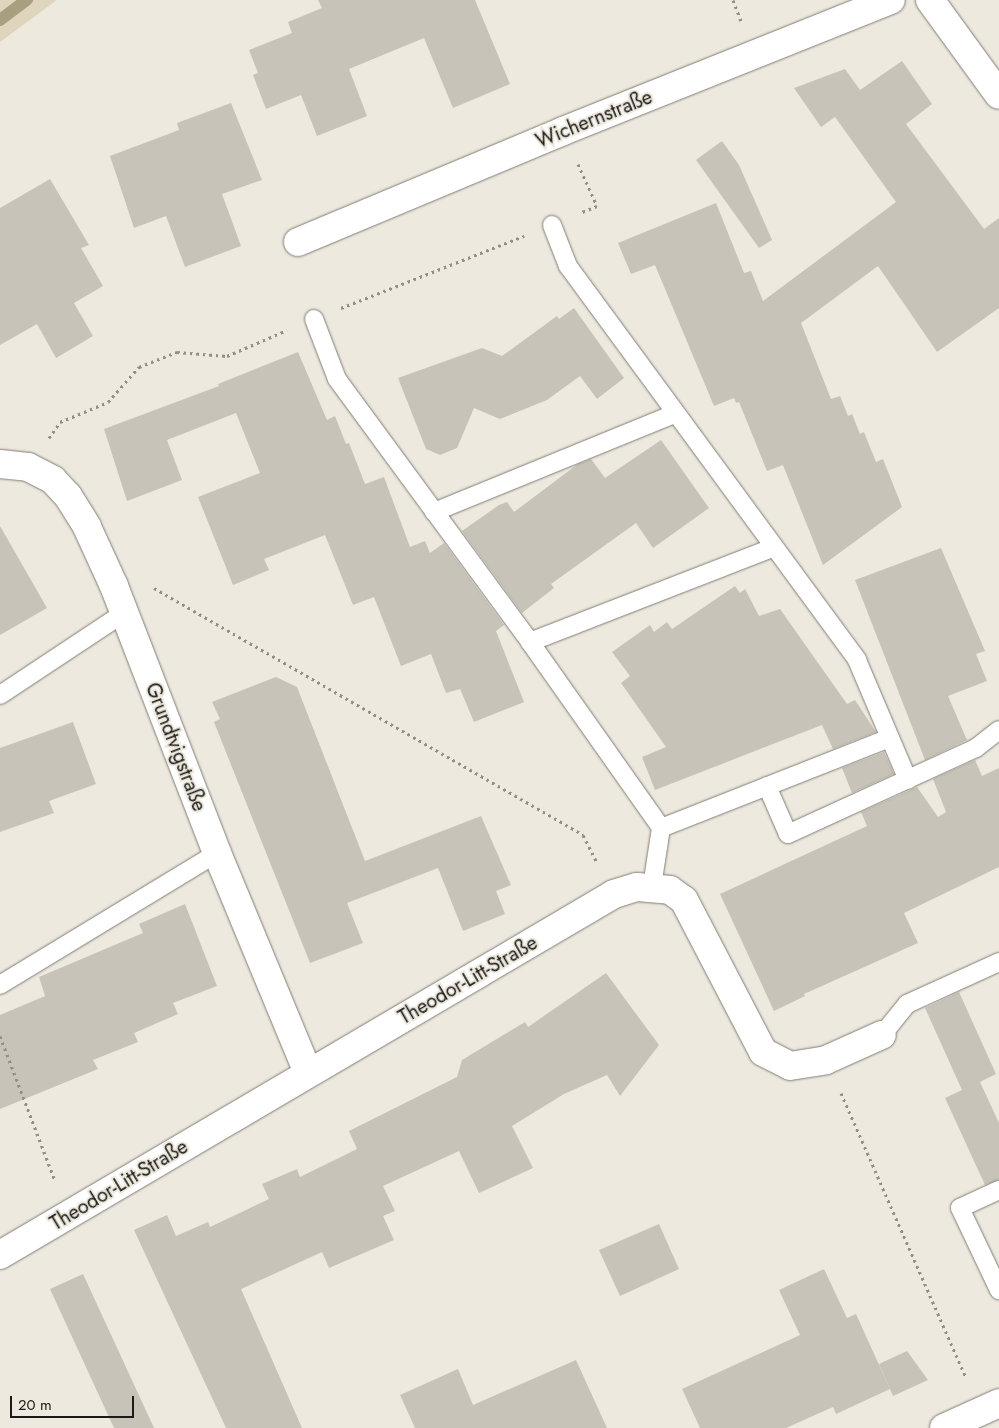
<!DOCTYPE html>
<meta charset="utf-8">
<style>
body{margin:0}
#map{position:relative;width:999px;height:1428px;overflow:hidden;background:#ede9df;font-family:Jost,sans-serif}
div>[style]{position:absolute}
.green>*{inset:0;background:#ded5bc}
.stream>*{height:12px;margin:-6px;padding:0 6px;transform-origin:6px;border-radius:6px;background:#a89e80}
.building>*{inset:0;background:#c7c3b8}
.path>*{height:3px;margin-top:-1.5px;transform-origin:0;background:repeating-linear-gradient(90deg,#918e87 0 2.5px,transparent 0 6.5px)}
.roads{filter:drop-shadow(0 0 1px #817d74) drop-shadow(0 0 1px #817d74)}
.service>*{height:18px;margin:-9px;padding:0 9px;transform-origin:9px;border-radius:9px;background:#fff}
.minor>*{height:28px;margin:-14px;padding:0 14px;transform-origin:14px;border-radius:14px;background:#fff}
span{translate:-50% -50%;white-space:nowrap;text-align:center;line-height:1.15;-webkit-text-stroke:4px #ede9df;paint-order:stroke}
.street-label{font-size:20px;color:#1c1a16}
.scale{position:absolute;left:10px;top:1396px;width:124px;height:22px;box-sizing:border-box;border:2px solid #1c1a16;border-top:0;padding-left:6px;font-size:15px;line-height:18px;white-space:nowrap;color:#1c1a16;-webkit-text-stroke:4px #ede9df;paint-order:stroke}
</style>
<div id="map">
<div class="green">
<i style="clip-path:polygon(0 0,57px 0,0 42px)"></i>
</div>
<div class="stream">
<i style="left:0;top:20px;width:34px;rotate:-37deg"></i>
</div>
<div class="building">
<i style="clip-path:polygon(318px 0,475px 0,510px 84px,453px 108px,424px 38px,349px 69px,367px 116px,317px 136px,301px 95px,266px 109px,253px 75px,258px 73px,249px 50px,292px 33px,288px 22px,322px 8px)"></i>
<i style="clip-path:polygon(902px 61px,932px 104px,906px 124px,984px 229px,999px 218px,999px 308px,937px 352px,878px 266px,801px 323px,831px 399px,840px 396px,848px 416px,852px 414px,860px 434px,864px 432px,876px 462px,883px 459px,902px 507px,823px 565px,783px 465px,767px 471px,739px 402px,736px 403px,734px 398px,714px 406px,655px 265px,631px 274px,618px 243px,716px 203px,744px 273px,751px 271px,763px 301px,896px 202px,835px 117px,821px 127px,794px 88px,845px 69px,860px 90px)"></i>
<i style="clip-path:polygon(231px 103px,262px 180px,222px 194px,241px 246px,185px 267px,166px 216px,134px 228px,110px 156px,179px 130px,177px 123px)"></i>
<i style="clip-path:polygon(722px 141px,739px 165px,772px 240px,759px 248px,696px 160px)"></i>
<i style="clip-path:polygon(50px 179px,89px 245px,81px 248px,103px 286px,74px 303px,93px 336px,56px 358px,37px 324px,0 345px,0 208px)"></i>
<i style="clip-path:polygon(574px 308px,624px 378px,597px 399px,580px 376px,547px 400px,500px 419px,474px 408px,457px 448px,440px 455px,426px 449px,398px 378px,482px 348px,502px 356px,557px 316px,559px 319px)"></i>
<i style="clip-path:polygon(298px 352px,327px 420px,335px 416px,346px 444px,349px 443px,365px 484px,384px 477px,410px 547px,425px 541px,430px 553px,444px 543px,504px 625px,496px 631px,524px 702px,474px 722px,460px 689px,446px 693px,431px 654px,401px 666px,374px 597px,353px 605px,325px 535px,264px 559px,269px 570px,233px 585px,198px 497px,260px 473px,236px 413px,167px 440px,182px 480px,127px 501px,104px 429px,219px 386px,218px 384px)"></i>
<i style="clip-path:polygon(661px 440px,709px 508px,653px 548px,636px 523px,551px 584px,554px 588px,522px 613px,462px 531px,499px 505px,507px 502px,514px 512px,578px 464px,591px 459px,605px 478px)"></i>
<i style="clip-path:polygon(0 526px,47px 608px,0 635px)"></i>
<i style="clip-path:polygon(941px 548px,985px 651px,976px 654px,987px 681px,948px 696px,967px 740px,925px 760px,855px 580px)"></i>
<i style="clip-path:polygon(735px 586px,740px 593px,745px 589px,759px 616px,780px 609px,847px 704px,855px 700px,876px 732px,833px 749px,822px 725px,655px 790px,642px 757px,666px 747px,621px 683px,630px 676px,612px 652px,650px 625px,654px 632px,667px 622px,672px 629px)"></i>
<i style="clip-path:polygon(276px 677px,297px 687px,365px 861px,481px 816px,511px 885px,496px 891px,505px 914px,463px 931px,438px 868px,347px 903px,363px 943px,310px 963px,214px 722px,220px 719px,212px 702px)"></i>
<i style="clip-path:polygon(73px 722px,96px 784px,49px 801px,54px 813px,0 832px,0 748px)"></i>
<i style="clip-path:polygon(884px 752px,894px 774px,852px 793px,842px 768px)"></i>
<i style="clip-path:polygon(975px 760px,982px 776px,999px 768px,999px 867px,904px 913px,918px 943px,804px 994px,805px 996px,774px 1011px,720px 894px,867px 826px,861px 812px,917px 787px,938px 817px,946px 812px,933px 779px)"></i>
<i style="clip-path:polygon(185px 904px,217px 986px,173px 1003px,178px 1014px,134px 1033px,138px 1042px,93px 1060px,98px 1069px,0 1109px,0 1015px,45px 996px,39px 977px,143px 933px,139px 924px)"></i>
<i style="clip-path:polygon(606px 973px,659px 1045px,620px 1096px,607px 1075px,564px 1094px,512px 1126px,533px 1168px,479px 1193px,459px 1151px,383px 1186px,395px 1211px,383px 1216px,394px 1240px,329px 1268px,322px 1252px,241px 1289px,302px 1428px,226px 1428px,134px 1230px,167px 1215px,176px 1236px,208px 1222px,210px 1227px,269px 1199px,262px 1184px,297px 1169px,300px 1177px,357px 1149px,349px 1131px,457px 1077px,462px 1060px,525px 1022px,528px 1027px)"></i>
<i style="clip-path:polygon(959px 992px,996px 1074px,980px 1082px,999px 1123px,999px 1180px,985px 1185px,945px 1098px,962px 1090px,925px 1008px)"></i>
<i style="clip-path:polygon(659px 1224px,679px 1269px,620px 1296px,599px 1250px)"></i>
<i style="clip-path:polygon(824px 1269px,847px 1318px,856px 1314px,890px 1389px,836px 1414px,833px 1407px,786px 1428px,700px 1428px,682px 1389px,800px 1335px,779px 1290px)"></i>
<i style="clip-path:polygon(83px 1274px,154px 1428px,114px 1428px,50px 1289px)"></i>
<i style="clip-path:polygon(907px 1351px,928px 1380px,893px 1396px,879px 1364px)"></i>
<i style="clip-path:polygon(576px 1360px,607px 1428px,415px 1428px,400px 1395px,458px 1369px,473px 1405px)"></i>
</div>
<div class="path">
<i style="left:733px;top:0;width:25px;rotate:69deg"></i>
<i style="left:578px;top:164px;width:46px;rotate:65.7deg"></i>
<i style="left:597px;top:206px;width:18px;rotate:158deg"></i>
<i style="left:341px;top:308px;width:197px;rotate:-21.5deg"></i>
<i style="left:49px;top:438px;width:19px;rotate:-55deg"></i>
<i style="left:60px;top:422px;width:52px;rotate:-22.6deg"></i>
<i style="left:108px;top:402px;width:47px;rotate:-48.5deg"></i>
<i style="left:139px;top:367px;width:41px;rotate:-21.5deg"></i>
<i style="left:177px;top:352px;width:50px;rotate:4.6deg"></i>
<i style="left:227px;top:356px;width:65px;rotate:-23.4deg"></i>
<i style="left:154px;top:588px;width:495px;rotate:29.9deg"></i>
<i style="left:583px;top:835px;width:30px;rotate:63deg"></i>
<i style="left:0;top:1036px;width:155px;rotate:69.2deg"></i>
<i style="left:841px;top:1093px;width:311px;rotate:66.3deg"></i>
</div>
<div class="roads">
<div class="service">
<i style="left:552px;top:225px;width:44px;rotate:68.7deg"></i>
<i style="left:568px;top:266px;width:489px;rotate:53.7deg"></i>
<i style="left:857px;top:660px;width:130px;rotate:67deg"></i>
<i style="left:314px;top:319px;width:64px;rotate:69deg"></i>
<i style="left:337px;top:379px;width:326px;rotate:53.7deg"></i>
<i style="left:530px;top:642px;width:228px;rotate:54.8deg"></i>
<i style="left:661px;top:828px;width:59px;rotate:98.8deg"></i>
<i style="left:434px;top:512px;width:261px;rotate:-22.2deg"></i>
<i style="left:530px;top:642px;width:260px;rotate:-21.2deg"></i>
<i style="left:0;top:695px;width:149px;rotate:-33.5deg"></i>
<i style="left:767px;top:786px;width:52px;rotate:66.4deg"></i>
<i style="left:788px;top:834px;width:207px;rotate:-24.6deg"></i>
<i style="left:976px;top:748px;width:29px;rotate:-38deg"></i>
<i style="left:661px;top:828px;width:246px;rotate:-21.5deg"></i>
<i style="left:0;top:985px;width:254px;rotate:-31.3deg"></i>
<i style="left:882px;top:1035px;width:40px;rotate:-51deg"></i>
<i style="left:907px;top:1004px;width:101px;rotate:-24.5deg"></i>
<i style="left:999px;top:1190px;width:43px;rotate:155.2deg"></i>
<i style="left:960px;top:1208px;width:91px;rotate:64.6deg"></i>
</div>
<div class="minor">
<i style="left:930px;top:0;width:117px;rotate:54deg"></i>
<i style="left:298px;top:242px;width:287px;rotate:-22.7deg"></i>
<i style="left:563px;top:131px;width:353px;rotate:-21.8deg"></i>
<i style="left:0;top:464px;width:28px;rotate:6deg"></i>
<i style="left:28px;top:467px;width:28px;rotate:27deg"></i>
<i style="left:53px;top:480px;width:22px;rotate:47deg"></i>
<i style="left:68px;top:496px;width:36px;rotate:58deg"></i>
<i style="left:87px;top:527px;width:65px;rotate:65.4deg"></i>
<i style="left:114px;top:586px;width:286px;rotate:68.9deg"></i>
<i style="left:217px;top:853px;width:238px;rotate:67.5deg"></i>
<i style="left:0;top:1255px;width:712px;rotate:-30.45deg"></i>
<i style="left:614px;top:894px;width:24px;rotate:-17deg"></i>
<i style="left:637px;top:887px;width:33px;rotate:5deg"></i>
<i style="left:670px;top:890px;width:17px;rotate:36deg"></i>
<i style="left:684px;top:900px;width:171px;rotate:62.5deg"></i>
<i style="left:763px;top:1052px;width:30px;rotate:27deg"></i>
<i style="left:790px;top:1066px;width:36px;rotate:-9deg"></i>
<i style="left:826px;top:1060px;width:61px;rotate:-24.1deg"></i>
<i style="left:944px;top:1428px;width:60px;rotate:-24.4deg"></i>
</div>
</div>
<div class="street-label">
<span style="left:594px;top:119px;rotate:-22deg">Wichernstraße</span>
<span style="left:176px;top:747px;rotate:69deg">Grundtvigstraße</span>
<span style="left:468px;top:980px;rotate:-30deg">Theodor-Litt-Straße</span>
<span style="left:119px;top:1185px;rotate:-31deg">Theodor-Litt-Straße</span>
</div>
<div class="scale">20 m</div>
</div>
